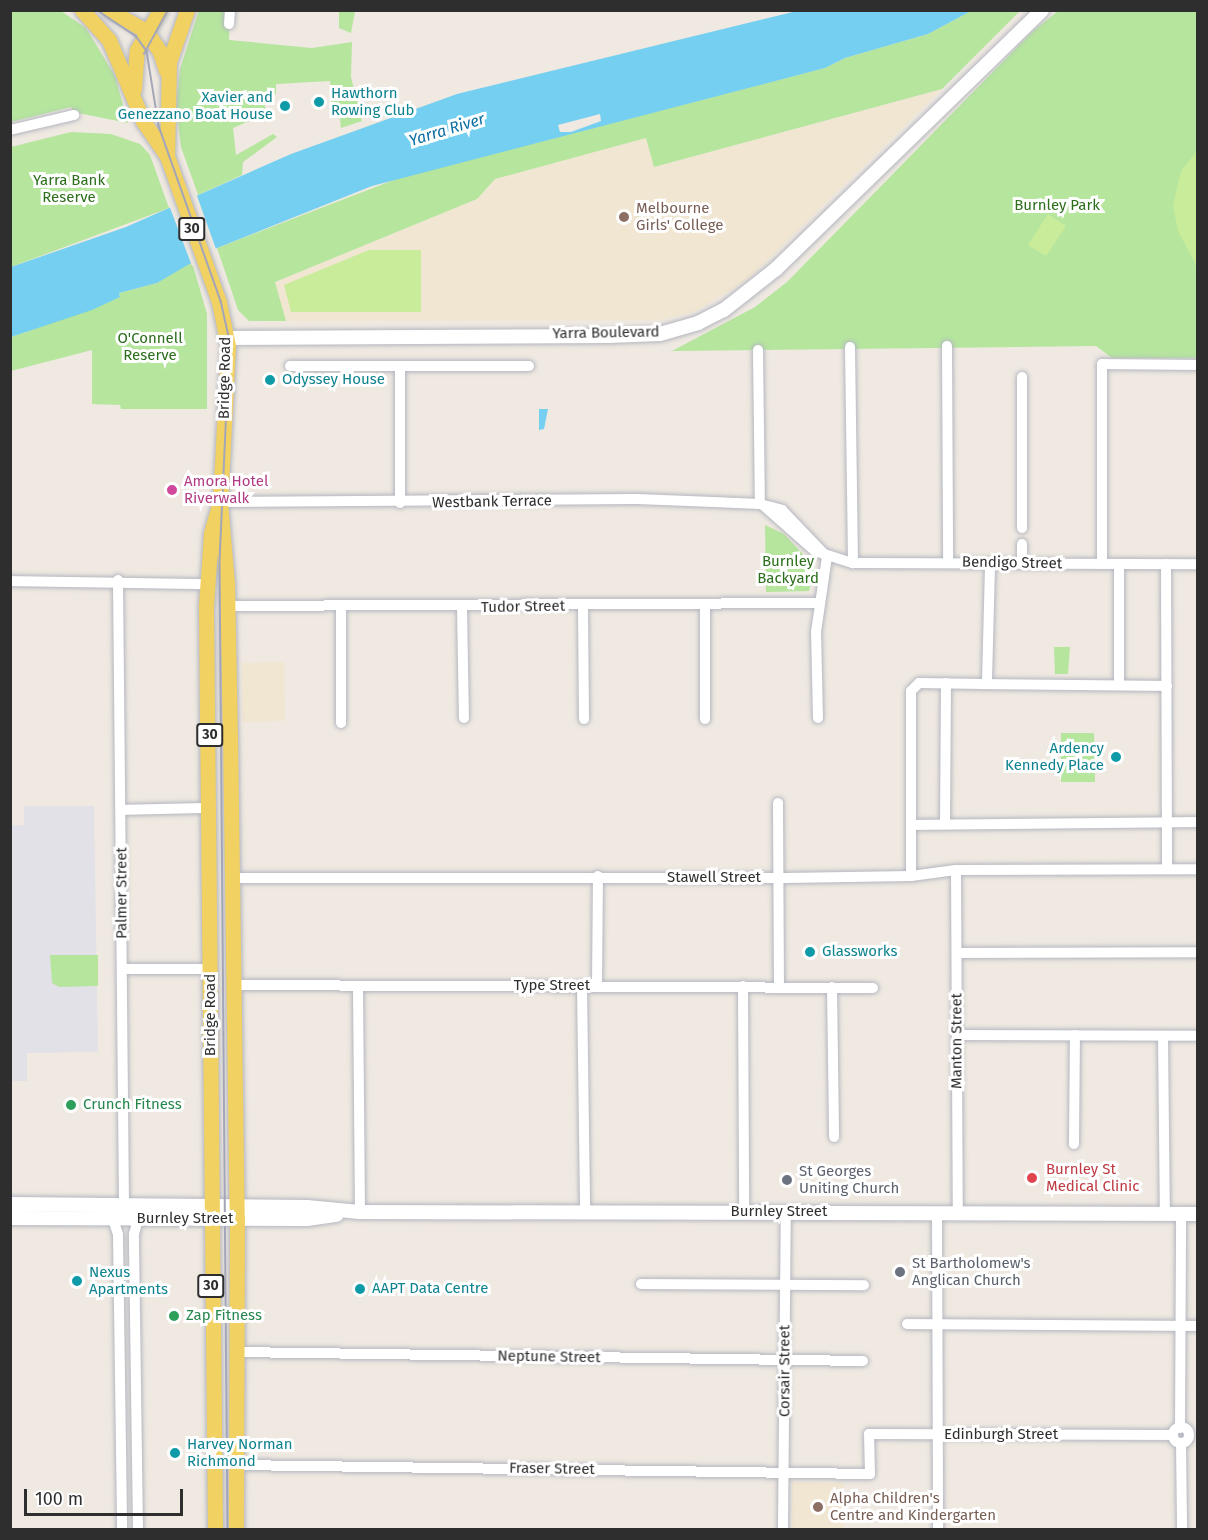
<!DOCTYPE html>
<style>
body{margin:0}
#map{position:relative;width:1208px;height:1540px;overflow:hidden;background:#efe9e1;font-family:"Fira Sans",sans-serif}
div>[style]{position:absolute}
.industrial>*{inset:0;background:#e3e1e8}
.education>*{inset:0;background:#f0e6d1}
.green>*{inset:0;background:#b6e59e}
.pitch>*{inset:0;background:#c9ec9a}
.water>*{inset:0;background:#75cff0}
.pier>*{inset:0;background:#efe9e1}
.roads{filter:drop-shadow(0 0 2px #b4b7c1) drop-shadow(0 0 2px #b4b7c1)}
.street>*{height:10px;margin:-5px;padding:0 5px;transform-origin:5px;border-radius:5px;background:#fff}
.street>.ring{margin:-5px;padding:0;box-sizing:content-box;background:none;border:10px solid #fff;border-radius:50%}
.secondary>*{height:14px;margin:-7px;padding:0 7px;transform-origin:7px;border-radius:7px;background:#fff}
.primary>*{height:15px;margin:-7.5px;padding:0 7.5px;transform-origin:7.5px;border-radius:7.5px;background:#f2d163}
.tram>*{height:1.5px;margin:-0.75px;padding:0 0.75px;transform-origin:0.75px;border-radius:0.75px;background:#a3a6b8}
.dots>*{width:16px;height:16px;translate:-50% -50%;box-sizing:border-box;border:3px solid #fff;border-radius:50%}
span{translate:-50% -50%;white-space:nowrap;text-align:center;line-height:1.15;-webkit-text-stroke:6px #fff;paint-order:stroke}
.shield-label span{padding:2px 4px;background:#fff;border:2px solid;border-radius:4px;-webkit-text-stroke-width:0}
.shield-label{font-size:14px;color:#2e2e2e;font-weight:700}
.culture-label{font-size:15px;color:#0d838f}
.left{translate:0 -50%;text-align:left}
.right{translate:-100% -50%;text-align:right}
.park-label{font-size:15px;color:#2c6e1b}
.education-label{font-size:15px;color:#785e54}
.street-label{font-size:15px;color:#2e2e2e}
.hotel-label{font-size:15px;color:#b23c85}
.leisure-label{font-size:15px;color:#27864d}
.health-label{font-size:15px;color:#be3a42}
.worship-label{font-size:15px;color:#5b616d}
.water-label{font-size:16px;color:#0d6fa3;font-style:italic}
.frame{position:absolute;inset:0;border:12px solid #2e2e2e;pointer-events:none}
.scale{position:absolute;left:24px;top:1489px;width:159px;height:27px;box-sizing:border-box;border:3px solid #2e2e2e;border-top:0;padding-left:8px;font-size:18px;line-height:21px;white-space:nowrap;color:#2e2e2e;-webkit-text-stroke:4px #fff;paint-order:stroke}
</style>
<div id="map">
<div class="industrial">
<i style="clip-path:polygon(24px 806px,94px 806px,98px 1052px,27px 1053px,27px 1081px,11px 1081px,10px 826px,24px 825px)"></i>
</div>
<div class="education">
<i style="clip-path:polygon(942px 89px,746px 281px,694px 312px,660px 320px,286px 321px,275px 282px,477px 199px,495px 179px,646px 138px,655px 167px)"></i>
<i style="clip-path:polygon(284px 662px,285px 721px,242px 722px,242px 663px)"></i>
<i style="clip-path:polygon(792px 1482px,844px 1483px,844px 1529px,792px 1529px)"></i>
</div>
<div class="green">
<i style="clip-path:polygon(199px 10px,230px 11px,229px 40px,312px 48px,352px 42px,351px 77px,362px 121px,341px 128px,339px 110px,332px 111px,330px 81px,276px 84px,276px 94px,265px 95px,265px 114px,233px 128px,236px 155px,273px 134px,277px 137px,243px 162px,242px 175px,198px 195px,181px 147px,176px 106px,180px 69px)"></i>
<i style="clip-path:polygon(10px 11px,61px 11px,86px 28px,115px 76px,128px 123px,73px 112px,71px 107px,11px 122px)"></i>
<i style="clip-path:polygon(339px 11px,355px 11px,351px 33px,339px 28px)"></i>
<i style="clip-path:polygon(971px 11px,1020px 11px,942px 89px,654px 167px,646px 138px,495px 179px,477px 199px,275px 282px,286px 321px,249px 321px,238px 310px,217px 248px,399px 178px,825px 68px,845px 58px,928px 34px)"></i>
<i style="clip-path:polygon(1058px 11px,1197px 11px,1197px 358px,1112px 358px,1096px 346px,672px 351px,755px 307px,787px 282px,1032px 32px)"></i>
<i style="clip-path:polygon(71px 132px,111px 134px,140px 144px,150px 155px,169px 208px,11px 267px,11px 147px)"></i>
<i style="clip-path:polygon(192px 262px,207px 314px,207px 409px,121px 409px,120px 405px,92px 404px,92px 350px,11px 371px,11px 337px,92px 309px,120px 297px,119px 293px,157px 283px)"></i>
<i style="clip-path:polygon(765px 525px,784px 534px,812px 564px,815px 569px,809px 591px,766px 592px)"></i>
<i style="clip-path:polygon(1054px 647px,1070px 647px,1068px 674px,1055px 674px)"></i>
<i style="clip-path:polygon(1061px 733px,1094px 733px,1095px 782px,1061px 782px)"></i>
<i style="clip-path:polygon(50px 955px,98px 955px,98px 986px,59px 987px,52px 983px)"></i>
</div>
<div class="pitch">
<i style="clip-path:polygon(1197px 151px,1197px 267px,1178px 231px,1173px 206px,1181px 171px)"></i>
<i style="clip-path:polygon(1048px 214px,1066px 226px,1046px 256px,1028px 245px)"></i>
<i style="clip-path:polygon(369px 250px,421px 250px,421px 312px,291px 312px,284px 285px)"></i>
</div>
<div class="water">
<i style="clip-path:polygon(797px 11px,971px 11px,928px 34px,845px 58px,825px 68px,372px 186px,217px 248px,157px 283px,119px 293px,120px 297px,92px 310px,11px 337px,11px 267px,126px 227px,291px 154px,457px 94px)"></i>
<i style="clip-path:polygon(539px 409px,548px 409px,544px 429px,539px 430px)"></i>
</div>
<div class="pier">
<i style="clip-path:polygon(600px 114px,601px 121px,571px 132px,560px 132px,558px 125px)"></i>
<i style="clip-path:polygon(196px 193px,217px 252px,192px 266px,169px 205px)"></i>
</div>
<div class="roads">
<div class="street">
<i style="left:229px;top:24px;width:14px;rotate:-86deg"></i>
<i style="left:10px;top:130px;width:66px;rotate:-13.2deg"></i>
<i style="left:947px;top:346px;width:216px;rotate:89.7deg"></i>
<i style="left:850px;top:347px;width:216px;rotate:89.2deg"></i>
<i style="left:758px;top:350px;width:154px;rotate:89.3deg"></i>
<i style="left:290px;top:366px;width:239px"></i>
<i style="left:1022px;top:377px;width:151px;rotate:90deg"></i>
<i style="left:220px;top:502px;width:417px;rotate:-0.4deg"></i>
<i style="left:637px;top:499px;width:123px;rotate:2.3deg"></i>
<i style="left:760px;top:504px;width:23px;rotate:15deg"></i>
<i style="left:782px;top:510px;width:65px;rotate:46.2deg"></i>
<i style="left:400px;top:503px;width:137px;rotate:-90deg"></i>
<i style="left:764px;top:506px;width:68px;rotate:41.4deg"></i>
<i style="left:815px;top:551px;width:40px;rotate:18deg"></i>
<i style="left:853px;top:563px;width:345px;rotate:0.2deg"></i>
<i style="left:1022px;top:564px;width:20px;rotate:-90deg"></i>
<i style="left:1102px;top:564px;width:200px;rotate:-90deg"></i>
<i style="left:1102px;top:364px;width:96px;rotate:0.6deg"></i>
<i style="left:1166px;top:564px;width:305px;rotate:89.8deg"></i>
<i style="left:118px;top:580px;width:626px;rotate:89.45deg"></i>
<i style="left:10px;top:581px;width:197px;rotate:0.9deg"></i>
<i style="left:227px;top:606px;width:592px;rotate:-0.29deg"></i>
<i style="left:583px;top:606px;width:113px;rotate:89.5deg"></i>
<i style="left:705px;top:606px;width:113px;rotate:90deg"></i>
<i style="left:341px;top:607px;width:116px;rotate:90deg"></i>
<i style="left:462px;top:607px;width:111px;rotate:89deg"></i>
<i style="left:983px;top:684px;width:184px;rotate:0.6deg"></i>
<i style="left:1119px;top:685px;width:121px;rotate:-90deg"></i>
<i style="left:818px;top:718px;width:86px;rotate:-91.3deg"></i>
<i style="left:816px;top:632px;width:76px;rotate:-81.7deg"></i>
<i style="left:778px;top:803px;width:184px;rotate:89.7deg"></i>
<i style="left:121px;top:810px;width:89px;rotate:-1.3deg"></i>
<i style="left:945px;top:824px;width:141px;rotate:-89.6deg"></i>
<i style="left:912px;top:825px;width:286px;rotate:-0.6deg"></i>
<i style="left:956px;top:870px;width:342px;rotate:89.7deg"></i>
<i style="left:911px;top:876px;width:185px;rotate:-90deg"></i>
<i style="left:911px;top:691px;width:11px;rotate:-45deg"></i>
<i style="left:919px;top:683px;width:64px;rotate:0.9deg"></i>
<i style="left:983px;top:684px;width:5px;rotate:-37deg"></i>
<i style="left:987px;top:681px;width:118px;rotate:-88.5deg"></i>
<i style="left:231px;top:878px;width:554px"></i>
<i style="left:785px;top:878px;width:126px;rotate:-0.9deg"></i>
<i style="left:911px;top:876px;width:45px;rotate:-7.6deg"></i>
<i style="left:956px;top:870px;width:242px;rotate:-0.2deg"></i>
<i style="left:957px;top:953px;width:241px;rotate:-0.2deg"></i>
<i style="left:122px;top:969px;width:89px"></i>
<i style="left:232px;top:985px;width:641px;rotate:0.27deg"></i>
<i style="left:358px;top:986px;width:226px;rotate:89.5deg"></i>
<i style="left:582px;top:986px;width:226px;rotate:89.2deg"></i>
<i style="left:597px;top:986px;width:110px;rotate:-89.5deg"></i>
<i style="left:743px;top:986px;width:226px;rotate:89.7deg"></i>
<i style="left:832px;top:987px;width:150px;rotate:89.2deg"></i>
<i style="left:957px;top:1035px;width:241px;rotate:0.2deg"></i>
<i style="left:1163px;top:1036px;width:178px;rotate:89.4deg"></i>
<i style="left:1074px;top:1144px;width:109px;rotate:-89.5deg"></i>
<i style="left:937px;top:1212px;width:318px;rotate:89.8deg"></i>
<i style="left:113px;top:1219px;width:16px;rotate:72deg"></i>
<i style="left:118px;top:1234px;width:296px;rotate:89.2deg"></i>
<i style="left:641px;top:1284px;width:223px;rotate:0.3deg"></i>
<i style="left:907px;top:1324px;width:291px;rotate:0.4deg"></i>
<i style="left:235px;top:1352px;width:628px;rotate:0.82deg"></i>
<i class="ring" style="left:1173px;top:1427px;width:6px;height:6px"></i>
<i style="left:1180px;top:1428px;width:214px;rotate:-89.7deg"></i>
<i style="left:1181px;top:1443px;width:87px;rotate:89.3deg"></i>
<i style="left:235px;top:1465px;width:635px;rotate:0.81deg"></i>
<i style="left:870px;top:1474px;width:40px;rotate:-91.4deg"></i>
<i style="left:869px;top:1434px;width:304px;rotate:0.2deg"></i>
<i style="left:138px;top:1530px;width:296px;rotate:-90.8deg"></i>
<i style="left:134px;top:1234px;width:16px;rotate:-75deg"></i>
<i style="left:783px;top:1530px;width:318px;rotate:-89.5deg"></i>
</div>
<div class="secondary">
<i style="left:227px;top:338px;width:381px;rotate:-0.3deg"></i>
<i style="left:608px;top:336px;width:52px;rotate:-2.2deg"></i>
<i style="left:660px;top:334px;width:40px;rotate:-16deg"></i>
<i style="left:698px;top:323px;width:29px;rotate:-27deg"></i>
<i style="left:724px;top:310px;width:66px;rotate:-38.3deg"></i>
<i style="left:776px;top:269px;width:371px;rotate:-44.2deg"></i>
<i style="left:10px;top:1204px;width:297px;rotate:0.6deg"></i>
<i style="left:307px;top:1207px;width:53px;rotate:5.4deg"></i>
<i style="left:360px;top:1212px;width:838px;rotate:0.14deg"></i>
<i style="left:10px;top:1218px;width:297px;rotate:0.2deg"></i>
<i style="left:307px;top:1219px;width:30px;rotate:-8deg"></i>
</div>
<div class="primary">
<i style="left:82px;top:10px;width:40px;rotate:48deg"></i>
<i style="left:109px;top:40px;width:88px;rotate:67.2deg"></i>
<i style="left:143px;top:121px;width:42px;rotate:55.6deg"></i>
<i style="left:109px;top:10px;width:43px;rotate:29.6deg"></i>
<i style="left:146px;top:31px;width:25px;rotate:56deg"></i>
<i style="left:160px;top:52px;width:19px;rotate:72deg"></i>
<i style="left:187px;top:10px;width:55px;rotate:109.1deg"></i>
<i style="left:169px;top:62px;width:94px;rotate:91.2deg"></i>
<i style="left:167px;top:156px;width:155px;rotate:70.4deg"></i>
<i style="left:219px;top:302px;width:45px;rotate:78.4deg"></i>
<i style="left:228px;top:346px;width:156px;rotate:92.9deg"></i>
<i style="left:220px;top:502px;width:82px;rotate:85.1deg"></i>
<i style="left:227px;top:584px;width:150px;rotate:88.9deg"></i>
<i style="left:230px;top:734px;width:485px;rotate:89.2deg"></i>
<i style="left:237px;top:1219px;width:311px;rotate:90.2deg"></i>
<i style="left:134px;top:89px;width:39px;rotate:-86deg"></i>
<i style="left:137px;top:50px;width:46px;rotate:-60.1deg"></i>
<i style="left:215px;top:1530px;width:924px;rotate:-90.56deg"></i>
<i style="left:206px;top:606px;width:73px;rotate:-86.1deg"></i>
<i style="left:211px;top:533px;width:29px;rotate:-74deg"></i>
</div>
</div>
<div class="tram">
<i style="left:97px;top:10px;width:47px;rotate:33.7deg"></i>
<i style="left:136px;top:36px;width:19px;rotate:54deg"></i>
<i style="left:147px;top:51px;width:76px;rotate:80.9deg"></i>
<i style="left:159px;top:126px;width:186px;rotate:70.5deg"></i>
<i style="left:221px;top:301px;width:41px;rotate:77.3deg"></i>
<i style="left:230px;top:341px;width:219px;rotate:92.6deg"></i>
<i style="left:220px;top:560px;width:970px;rotate:89.53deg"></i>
<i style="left:144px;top:54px;width:50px;rotate:-61.4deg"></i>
</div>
<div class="dots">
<i style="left:319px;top:102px;background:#0f9aa8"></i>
<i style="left:285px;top:106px;background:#0f9aa8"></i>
<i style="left:624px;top:217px;background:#8d6e63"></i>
<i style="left:270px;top:380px;background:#0f9aa8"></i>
<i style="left:172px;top:490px;background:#d1479c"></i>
<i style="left:1116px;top:757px;background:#0f9aa8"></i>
<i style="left:810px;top:952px;background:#0f9aa8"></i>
<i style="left:71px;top:1105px;background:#2e9e5b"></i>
<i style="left:1032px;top:1178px;background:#e0444e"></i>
<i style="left:787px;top:1180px;background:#6b7280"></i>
<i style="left:900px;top:1272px;background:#6b7280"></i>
<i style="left:77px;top:1281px;background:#0f9aa8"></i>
<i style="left:360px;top:1289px;background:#0f9aa8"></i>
<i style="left:174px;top:1316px;background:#2e9e5b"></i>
<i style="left:175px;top:1453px;background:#0f9aa8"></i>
<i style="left:818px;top:1507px;background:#8d6e63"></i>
</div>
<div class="shield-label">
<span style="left:192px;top:229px">30</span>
<span style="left:210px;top:735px">30</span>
<span style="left:211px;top:1286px">30</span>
</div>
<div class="culture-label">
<span class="left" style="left:331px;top:102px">Hawthorn<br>Rowing Club</span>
<span class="right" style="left:273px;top:106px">Xavier and<br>Genezzano Boat House</span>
<span class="left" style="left:282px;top:380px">Odyssey House</span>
<span class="right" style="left:1104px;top:757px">Ardency<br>Kennedy Place</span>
<span class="left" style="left:822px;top:952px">Glassworks</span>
<span class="left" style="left:89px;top:1281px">Nexus<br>Apartments</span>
<span class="left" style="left:372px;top:1289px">AAPT Data Centre</span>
<span class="left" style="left:187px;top:1453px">Harvey Norman<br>Richmond</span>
</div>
<div class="park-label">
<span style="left:69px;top:189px">Yarra Bank<br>Reserve</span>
<span style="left:1057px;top:206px">Burnley Park</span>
<span style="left:150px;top:347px">O'Connell<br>Reserve</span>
<span style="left:788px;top:570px">Burnley<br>Backyard</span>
</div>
<div class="education-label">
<span class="left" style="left:636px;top:217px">Melbourne<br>Girls' College</span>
<span class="left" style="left:830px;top:1507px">Alpha Children's<br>Centre and Kindergarten</span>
</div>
<div class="street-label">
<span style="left:606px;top:333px;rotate:-1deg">Yarra Boulevard</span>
<span style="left:225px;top:378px;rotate:-89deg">Bridge Road</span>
<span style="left:492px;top:502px;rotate:-1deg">Westbank Terrace</span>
<span style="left:1012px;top:563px;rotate:1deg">Bendigo Street</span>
<span style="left:523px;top:607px;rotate:-1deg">Tudor Street</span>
<span style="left:714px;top:878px">Stawell Street</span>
<span style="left:122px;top:893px;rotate:-90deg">Palmer Street</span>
<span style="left:552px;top:986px">Type Street</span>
<span style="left:211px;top:1015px;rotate:-90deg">Bridge Road</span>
<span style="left:957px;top:1041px;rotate:-90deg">Manton Street</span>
<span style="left:779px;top:1212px">Burnley Street</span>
<span style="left:185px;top:1219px">Burnley Street</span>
<span style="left:549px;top:1357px;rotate:1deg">Neptune Street</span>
<span style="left:785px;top:1371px;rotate:-90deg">Corsair Street</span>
<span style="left:1001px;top:1435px">Edinburgh Street</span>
<span style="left:552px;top:1469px;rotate:1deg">Fraser Street</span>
</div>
<div class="hotel-label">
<span class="left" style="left:184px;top:490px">Amora Hotel<br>Riverwalk</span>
</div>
<div class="leisure-label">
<span class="left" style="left:83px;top:1105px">Crunch Fitness</span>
<span class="left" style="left:186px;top:1316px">Zap Fitness</span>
</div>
<div class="health-label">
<span class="left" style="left:1046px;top:1178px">Burnley St<br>Medical Clinic</span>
</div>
<div class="worship-label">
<span class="left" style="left:799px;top:1180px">St Georges<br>Uniting Church</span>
<span class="left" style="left:912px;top:1272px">St Bartholomew's<br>Anglican Church</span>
</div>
<div class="water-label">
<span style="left:447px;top:130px;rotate:-17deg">Yarra River</span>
</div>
<div class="frame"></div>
<div class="scale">100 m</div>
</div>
